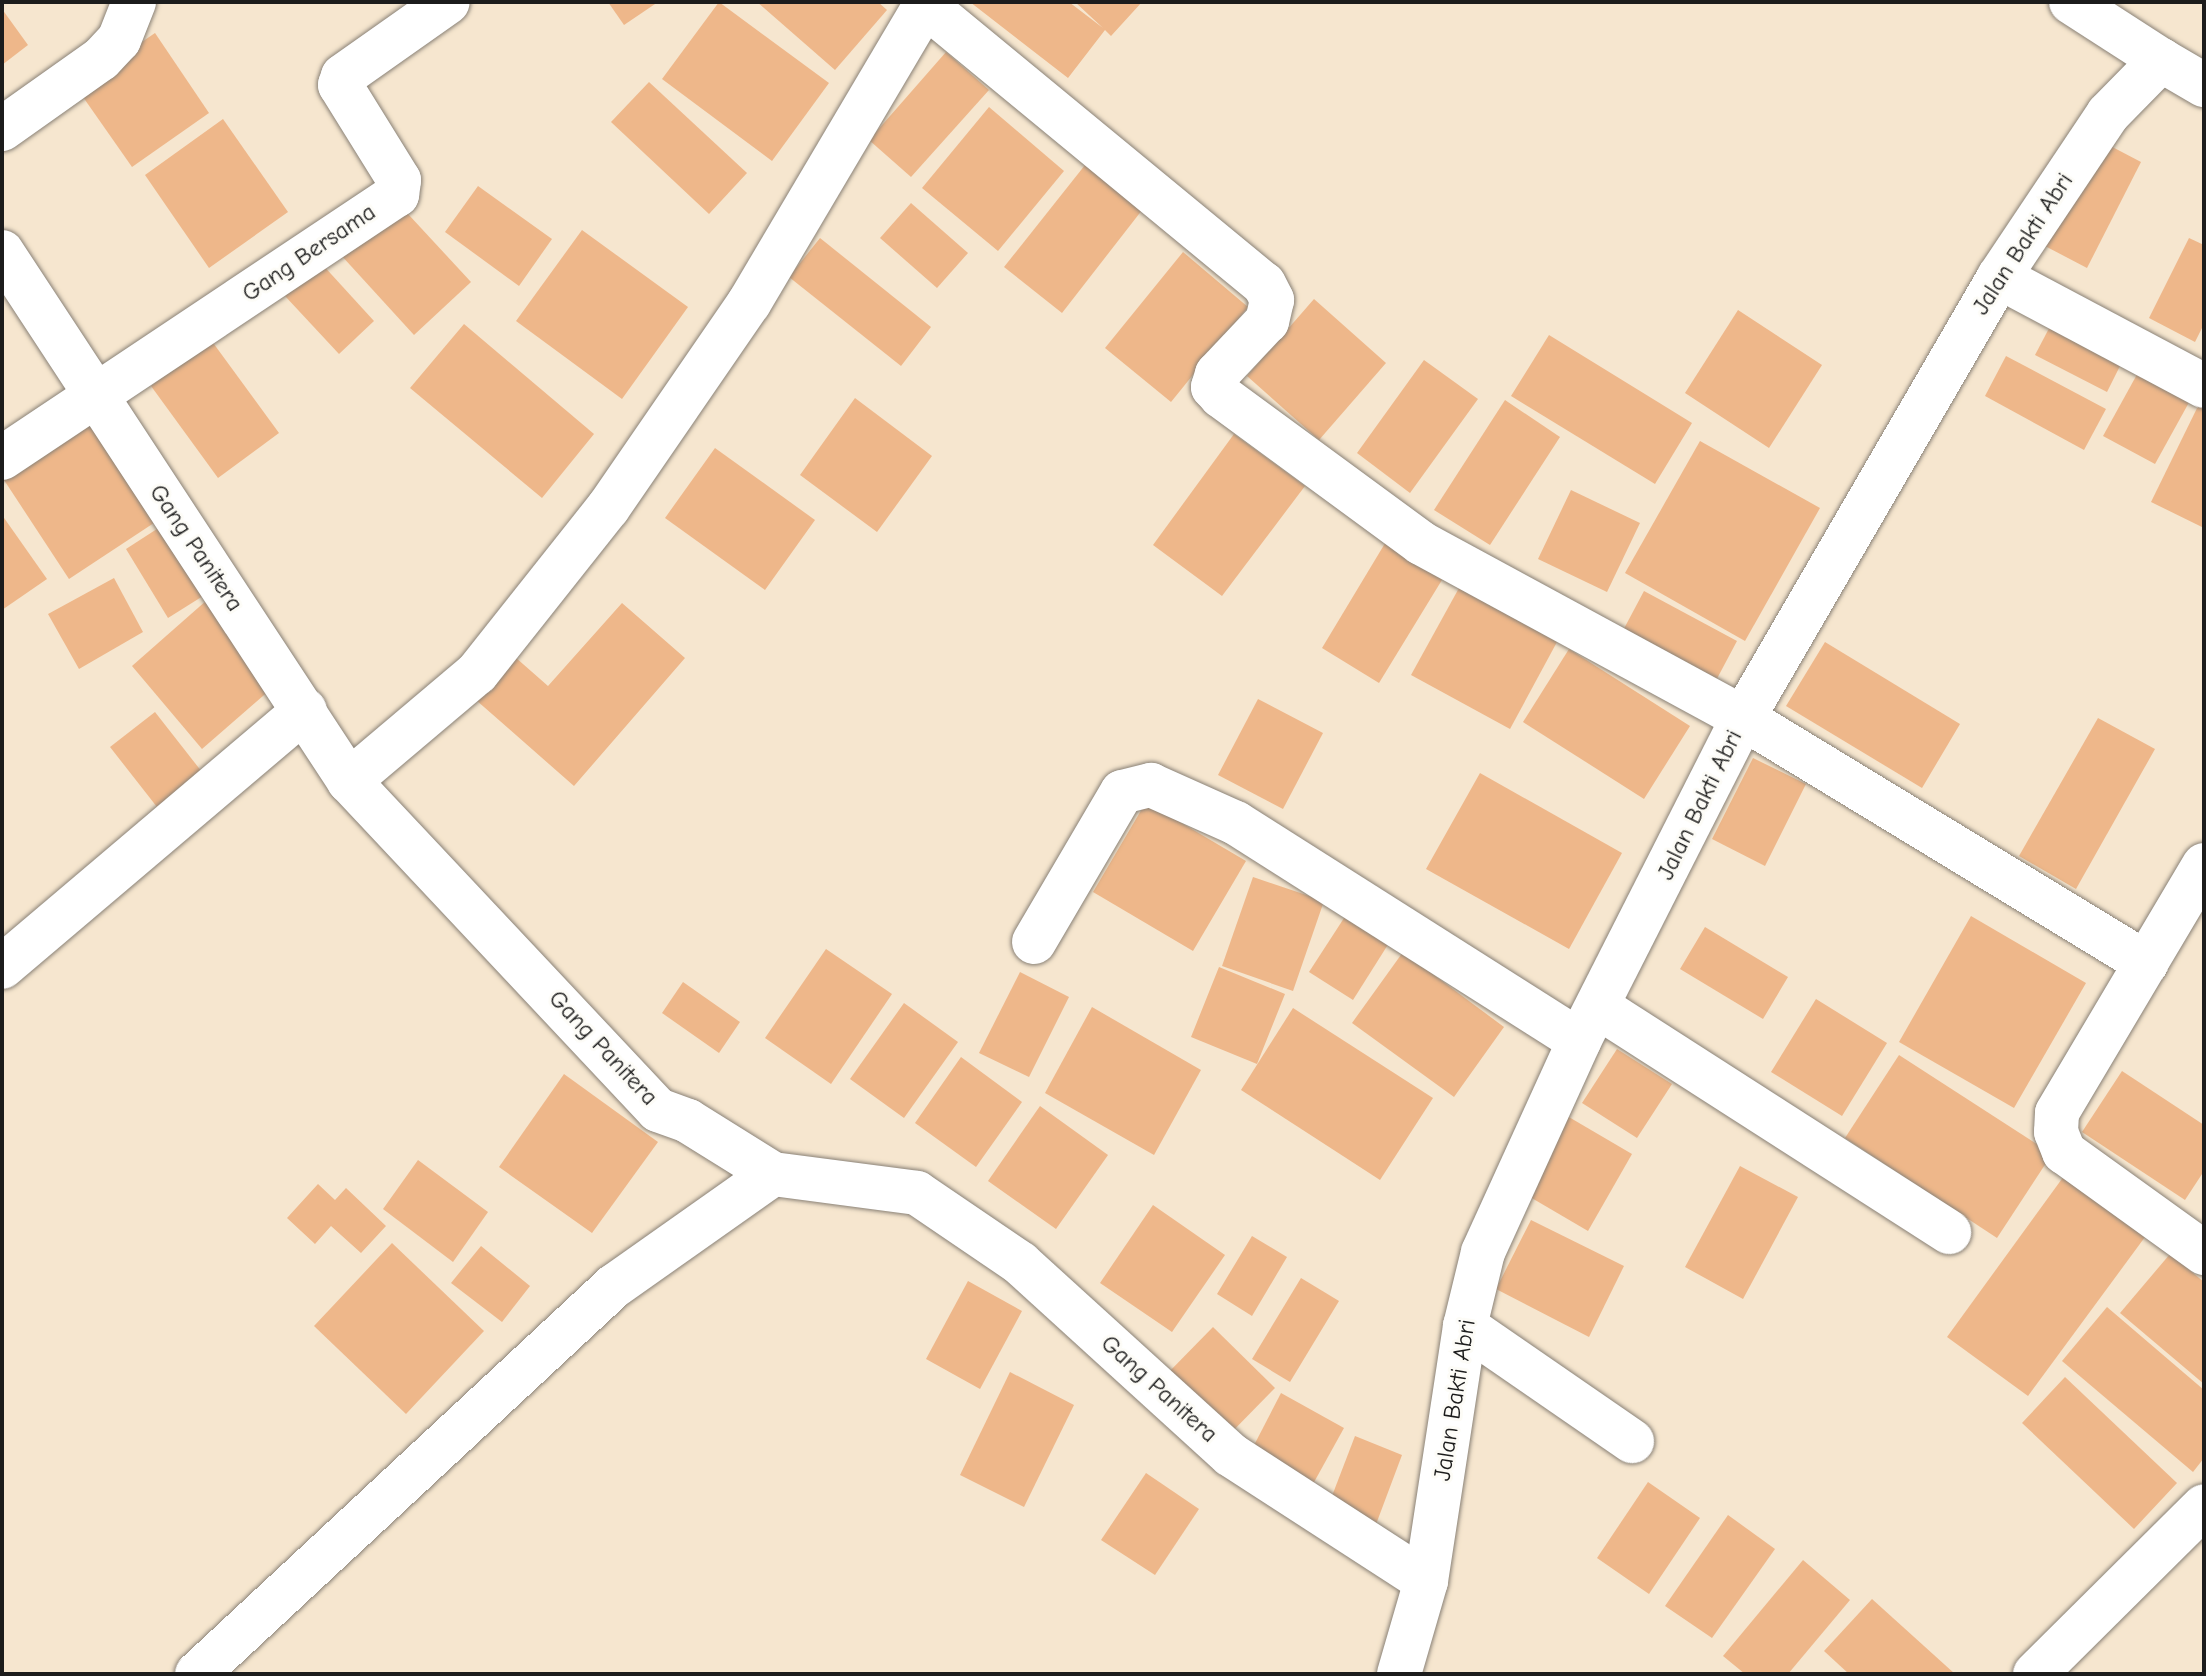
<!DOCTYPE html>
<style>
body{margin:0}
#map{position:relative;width:2206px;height:1676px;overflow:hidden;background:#f6e6cf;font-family:"Comic Neue",sans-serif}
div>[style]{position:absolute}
.building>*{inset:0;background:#eeb78a}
.roads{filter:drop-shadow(0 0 2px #898176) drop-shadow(0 0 2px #898176)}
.minor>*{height:44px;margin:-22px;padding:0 22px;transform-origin:22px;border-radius:22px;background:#fff}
span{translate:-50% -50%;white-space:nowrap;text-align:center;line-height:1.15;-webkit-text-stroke:6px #fdfcf7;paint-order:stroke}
.street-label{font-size:24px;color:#1c1c1c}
.frame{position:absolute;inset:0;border:4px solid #1c1c1c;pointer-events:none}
</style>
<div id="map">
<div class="building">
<i style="clip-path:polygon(608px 2px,658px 2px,624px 25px)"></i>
<i style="clip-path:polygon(719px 2px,829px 83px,772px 161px,662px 79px)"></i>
<i style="clip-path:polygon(757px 2px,878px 2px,887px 10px,835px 70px)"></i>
<i style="clip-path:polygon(970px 2px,1069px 2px,1103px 28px,1075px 2px,1142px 2px,1111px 36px,1105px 30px,1068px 78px)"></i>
<i style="clip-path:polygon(2px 9px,28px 45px,2px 65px)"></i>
<i style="clip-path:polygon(155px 33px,209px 113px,132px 167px,76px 87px)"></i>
<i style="clip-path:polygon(946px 52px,989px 90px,911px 177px,869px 140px)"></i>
<i style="clip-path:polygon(649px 82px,747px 173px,709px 214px,611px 122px)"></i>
<i style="clip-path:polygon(989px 107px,1064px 171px,998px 251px,922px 188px)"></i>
<i style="clip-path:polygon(223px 119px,288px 212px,209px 268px,145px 175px)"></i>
<i style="clip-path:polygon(2099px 140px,2141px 162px,2087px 268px,2045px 246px)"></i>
<i style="clip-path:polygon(1089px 160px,1146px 205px,1062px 313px,1004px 267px)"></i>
<i style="clip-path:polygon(478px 186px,552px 239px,519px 286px,445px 232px)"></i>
<i style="clip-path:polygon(396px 201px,471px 282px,414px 335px,340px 254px)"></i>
<i style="clip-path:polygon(911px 203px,968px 253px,937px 288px,880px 238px)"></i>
<i style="clip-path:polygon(582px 230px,688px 307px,622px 399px,516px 321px)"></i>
<i style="clip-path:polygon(820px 238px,931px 327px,901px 366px,789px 277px)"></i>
<i style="clip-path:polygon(2189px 238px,2204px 245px,2204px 324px,2195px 342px,2149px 318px)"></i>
<i style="clip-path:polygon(1183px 252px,1248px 307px,1171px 402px,1105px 348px)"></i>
<i style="clip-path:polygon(321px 263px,374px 321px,339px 354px,285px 296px)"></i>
<i style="clip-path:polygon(1314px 299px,1386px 363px,1319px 440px,1247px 376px)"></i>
<i style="clip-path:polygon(1738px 310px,1822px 365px,1769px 448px,1685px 393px)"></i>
<i style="clip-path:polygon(2055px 317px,2126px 354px,2107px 392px,2035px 355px)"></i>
<i style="clip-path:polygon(464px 324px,594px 434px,542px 498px,410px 388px)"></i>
<i style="clip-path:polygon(1549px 335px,1692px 423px,1655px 484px,1511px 396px)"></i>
<i style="clip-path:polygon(211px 340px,279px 433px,218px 478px,151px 386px)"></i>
<i style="clip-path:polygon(2006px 356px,2106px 409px,2084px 450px,1985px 396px)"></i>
<i style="clip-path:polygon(1424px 360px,1478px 399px,1410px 493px,1357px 453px)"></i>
<i style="clip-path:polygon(2140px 369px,2192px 397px,2155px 464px,2103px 436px)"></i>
<i style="clip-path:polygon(855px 398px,932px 456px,877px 532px,800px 475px)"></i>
<i style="clip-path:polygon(1505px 400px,1560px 437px,1490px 545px,1434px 510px)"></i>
<i style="clip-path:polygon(2201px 400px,2204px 402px,2204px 528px,2151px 502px)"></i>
<i style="clip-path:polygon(99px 418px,163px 517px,69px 579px,4px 480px)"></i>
<i style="clip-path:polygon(1234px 434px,1305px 486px,1222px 596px,1153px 545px)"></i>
<i style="clip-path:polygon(1700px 441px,1820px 508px,1745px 641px,1625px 573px)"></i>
<i style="clip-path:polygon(715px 448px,815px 520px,765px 590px,665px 518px)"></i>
<i style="clip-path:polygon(1571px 490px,1640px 523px,1607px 592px,1538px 559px)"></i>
<i style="clip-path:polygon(2px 515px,47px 579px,2px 610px)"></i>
<i style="clip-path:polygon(160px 527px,203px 596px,168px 618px,126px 549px)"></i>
<i style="clip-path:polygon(1387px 540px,1445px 575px,1379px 683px,1322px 648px)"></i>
<i style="clip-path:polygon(114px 578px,143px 632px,79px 669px,48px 614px)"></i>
<i style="clip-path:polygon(1459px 588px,1557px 642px,1510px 729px,1411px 675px)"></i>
<i style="clip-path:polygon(1644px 591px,1737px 641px,1712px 688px,1619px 638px)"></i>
<i style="clip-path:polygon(207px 600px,279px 682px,202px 749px,132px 666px)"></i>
<i style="clip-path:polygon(622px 603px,685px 658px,574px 786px,476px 700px,515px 657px,548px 686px)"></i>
<i style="clip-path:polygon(1825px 642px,1960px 724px,1922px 788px,1786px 706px)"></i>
<i style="clip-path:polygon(1569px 649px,1690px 726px,1644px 799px,1523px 722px)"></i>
<i style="clip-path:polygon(1258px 699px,1323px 733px,1283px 809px,1218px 775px)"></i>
<i style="clip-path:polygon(155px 712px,202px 772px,157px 807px,110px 747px)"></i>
<i style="clip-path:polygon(2098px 718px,2155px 749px,2076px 889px,2019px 856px)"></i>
<i style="clip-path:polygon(1753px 758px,1806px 784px,1765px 866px,1712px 839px)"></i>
<i style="clip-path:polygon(1480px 773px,1622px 853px,1569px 949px,1426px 869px)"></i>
<i style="clip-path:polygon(1146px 802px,1246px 861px,1193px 951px,1093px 892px)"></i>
<i style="clip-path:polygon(1253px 877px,1324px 901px,1293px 991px,1222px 966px)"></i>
<i style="clip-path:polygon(1346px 915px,1389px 943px,1353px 1000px,1309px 972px)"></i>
<i style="clip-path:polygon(1971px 916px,2086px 983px,2014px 1108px,1899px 1042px)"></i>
<i style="clip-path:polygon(1705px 927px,1788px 977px,1763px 1019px,1680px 969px)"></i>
<i style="clip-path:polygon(826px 949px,892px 994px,831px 1084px,765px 1038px)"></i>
<i style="clip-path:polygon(1403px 952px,1504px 1027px,1454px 1097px,1352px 1023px)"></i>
<i style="clip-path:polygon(1219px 967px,1285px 994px,1257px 1064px,1191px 1037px)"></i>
<i style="clip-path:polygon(1020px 972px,1069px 997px,1029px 1077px,979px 1053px)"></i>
<i style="clip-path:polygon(683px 982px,740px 1022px,719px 1053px,662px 1013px)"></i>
<i style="clip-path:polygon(1816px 999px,1887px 1043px,1842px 1116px,1771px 1072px)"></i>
<i style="clip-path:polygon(904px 1003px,958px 1042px,904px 1118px,850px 1079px)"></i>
<i style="clip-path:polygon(1092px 1007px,1201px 1070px,1154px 1155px,1045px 1093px)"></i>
<i style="clip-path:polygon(1293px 1008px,1433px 1098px,1380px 1180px,1241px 1090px)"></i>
<i style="clip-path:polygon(1617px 1049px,1672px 1084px,1637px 1138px,1582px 1103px)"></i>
<i style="clip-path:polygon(1899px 1055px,2052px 1154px,1997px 1238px,1845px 1138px)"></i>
<i style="clip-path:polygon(961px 1057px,1022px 1102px,976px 1167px,915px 1123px)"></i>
<i style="clip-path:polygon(2122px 1071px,2204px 1125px,2204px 1171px,2185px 1200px,2082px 1132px)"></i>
<i style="clip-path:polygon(564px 1074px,658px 1142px,592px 1233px,499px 1167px)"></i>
<i style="clip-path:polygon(1040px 1106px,1108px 1155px,1056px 1229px,988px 1181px)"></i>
<i style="clip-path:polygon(1562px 1113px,1632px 1154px,1588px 1231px,1518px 1190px)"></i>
<i style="clip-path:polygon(418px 1160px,488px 1212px,453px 1262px,383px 1209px)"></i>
<i style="clip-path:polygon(1740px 1166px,1798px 1197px,1743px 1299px,1685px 1267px)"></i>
<i style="clip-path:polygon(2064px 1176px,2145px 1237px,2028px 1396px,1947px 1337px)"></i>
<i style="clip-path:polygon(318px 1184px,335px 1200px,346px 1188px,386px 1226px,361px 1253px,331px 1226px,315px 1244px,287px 1218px)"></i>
<i style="clip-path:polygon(1153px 1205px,1225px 1255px,1172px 1332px,1100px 1283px)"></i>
<i style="clip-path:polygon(1531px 1220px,1624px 1266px,1589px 1337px,1496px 1289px)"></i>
<i style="clip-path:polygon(1252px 1236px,1287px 1257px,1252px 1316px,1217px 1294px)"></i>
<i style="clip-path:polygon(392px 1243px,484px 1331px,406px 1414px,314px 1326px)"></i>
<i style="clip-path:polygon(481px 1246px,530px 1286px,502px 1322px,451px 1283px)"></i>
<i style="clip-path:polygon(2170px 1254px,2204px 1282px,2204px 1384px,2120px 1313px)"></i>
<i style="clip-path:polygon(1301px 1278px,1339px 1301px,1290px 1382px,1252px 1359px)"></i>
<i style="clip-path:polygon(968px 1281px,1022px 1311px,980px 1389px,926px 1359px)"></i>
<i style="clip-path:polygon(2107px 1307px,2204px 1390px,2204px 1458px,2193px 1472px,2062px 1361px)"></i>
<i style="clip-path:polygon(1213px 1327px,1275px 1388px,1225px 1439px,1164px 1377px)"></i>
<i style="clip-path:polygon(1010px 1372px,1074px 1405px,1024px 1507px,960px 1475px)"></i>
<i style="clip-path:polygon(2065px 1377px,2177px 1483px,2134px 1529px,2022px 1423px)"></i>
<i style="clip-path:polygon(1281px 1393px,1344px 1428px,1313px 1484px,1251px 1451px)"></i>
<i style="clip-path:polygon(1355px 1436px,1402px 1455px,1375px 1527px,1327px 1509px)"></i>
<i style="clip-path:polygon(1146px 1473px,1199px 1509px,1155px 1575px,1101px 1540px)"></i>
<i style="clip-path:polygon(1648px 1482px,1700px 1518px,1649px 1594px,1597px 1558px)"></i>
<i style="clip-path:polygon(1728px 1515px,1775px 1549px,1712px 1638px,1665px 1606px)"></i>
<i style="clip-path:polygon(1803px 1560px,1850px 1600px,1788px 1674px,1745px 1674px,1723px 1656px)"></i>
<i style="clip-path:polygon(1872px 1599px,1955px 1674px,1849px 1674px,1824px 1651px)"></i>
</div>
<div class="roads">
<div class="minor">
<i style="left:2071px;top:2px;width:107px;rotate:32.8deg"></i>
<i style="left:925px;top:5px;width:439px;rotate:39.5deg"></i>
<i style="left:1264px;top:284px;width:18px;rotate:63deg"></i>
<i style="left:1272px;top:300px;width:22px;rotate:103deg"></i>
<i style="left:1267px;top:321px;width:73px;rotate:133.3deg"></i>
<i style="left:1217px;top:374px;width:14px;rotate:107deg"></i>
<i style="left:1213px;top:387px;width:12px;rotate:48deg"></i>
<i style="left:1221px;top:396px;width:248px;rotate:36.3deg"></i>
<i style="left:1421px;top:543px;width:366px;rotate:28.5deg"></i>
<i style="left:1743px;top:718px;width:472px;rotate:31.3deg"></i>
<i style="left:2px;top:129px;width:121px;rotate:-35.3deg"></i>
<i style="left:101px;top:59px;width:26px;rotate:-47deg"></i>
<i style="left:119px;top:40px;width:41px;rotate:-68.5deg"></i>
<i style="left:2px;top:252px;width:633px;rotate:56.74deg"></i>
<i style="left:349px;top:781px;width:451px;rotate:46.8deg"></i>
<i style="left:658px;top:1110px;width:32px;rotate:20deg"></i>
<i style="left:688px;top:1121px;width:100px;rotate:31.9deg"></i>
<i style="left:773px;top:1174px;width:145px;rotate:7.5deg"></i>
<i style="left:917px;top:1193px;width:125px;rotate:34.2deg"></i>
<i style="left:1020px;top:1263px;width:285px;rotate:42.3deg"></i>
<i style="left:1231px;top:1455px;width:232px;rotate:32.9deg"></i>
<i style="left:1999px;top:277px;width:232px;rotate:28deg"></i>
<i style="left:2px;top:458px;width:475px;rotate:-33.7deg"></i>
<i style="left:397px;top:195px;width:15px;rotate:-82deg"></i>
<i style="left:399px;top:180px;width:112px;rotate:-121.8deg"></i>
<i style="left:340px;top:85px;width:9px;rotate:-72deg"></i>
<i style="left:343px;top:76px;width:128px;rotate:-35.2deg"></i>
<i style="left:349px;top:781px;width:167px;rotate:-40.2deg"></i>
<i style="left:477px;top:673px;width:211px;rotate:-51.6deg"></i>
<i style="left:608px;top:508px;width:249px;rotate:-55.5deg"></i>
<i style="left:749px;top:303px;width:350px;rotate:-59.4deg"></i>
<i style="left:2204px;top:865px;width:288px;rotate:120.7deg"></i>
<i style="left:2057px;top:1113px;width:19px;rotate:93deg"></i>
<i style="left:2056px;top:1132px;width:22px;rotate:68deg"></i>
<i style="left:2064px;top:1152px;width:173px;rotate:35.8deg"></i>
<i style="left:1034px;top:942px;width:174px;rotate:-59.6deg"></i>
<i style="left:1122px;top:792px;width:30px;rotate:-14deg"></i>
<i style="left:1151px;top:785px;width:93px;rotate:24.1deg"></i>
<i style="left:1236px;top:823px;width:406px;rotate:32.4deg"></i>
<i style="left:2px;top:967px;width:397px;rotate:-40.3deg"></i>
<i style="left:1600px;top:1008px;width:415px;rotate:32.7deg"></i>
<i style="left:1465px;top:1326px;width:203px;rotate:34.6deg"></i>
<i style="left:197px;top:1674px;width:570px;rotate:-42.94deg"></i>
<i style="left:614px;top:1286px;width:194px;rotate:-35.2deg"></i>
<i style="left:1399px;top:1674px;width:97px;rotate:-73.8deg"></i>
<i style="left:1426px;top:1581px;width:258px;rotate:-81.3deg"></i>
<i style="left:1465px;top:1326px;width:76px;rotate:-76.3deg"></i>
<i style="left:1483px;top:1252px;width:232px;rotate:-65.5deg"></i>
<i style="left:1579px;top:1041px;width:362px;rotate:-63.1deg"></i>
<i style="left:1743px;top:718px;width:510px;rotate:-59.86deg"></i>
<i style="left:1999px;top:277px;width:196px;rotate:-56.2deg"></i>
<i style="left:2108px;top:114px;width:76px;rotate:-45.5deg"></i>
<i style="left:2161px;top:60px;width:50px;rotate:30.2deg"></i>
<i style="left:2035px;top:1674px;width:238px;rotate:-44.8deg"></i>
</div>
</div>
<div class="street-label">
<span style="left:2023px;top:244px;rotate:-57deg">Jalan Bakti Abri</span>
<span style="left:309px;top:253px;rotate:-34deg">Gang Bersama</span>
<span style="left:196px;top:548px;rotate:56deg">Gang Panitera</span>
<span style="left:1700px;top:805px;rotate:-64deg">Jalan Bakti Abri</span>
<span style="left:603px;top:1048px;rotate:47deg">Gang Panitera</span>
<span style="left:1159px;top:1389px;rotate:42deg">Gang Panitera</span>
<span style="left:1455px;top:1400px;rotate:-81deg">Jalan Bakti Abri</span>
</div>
<div class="frame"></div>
</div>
